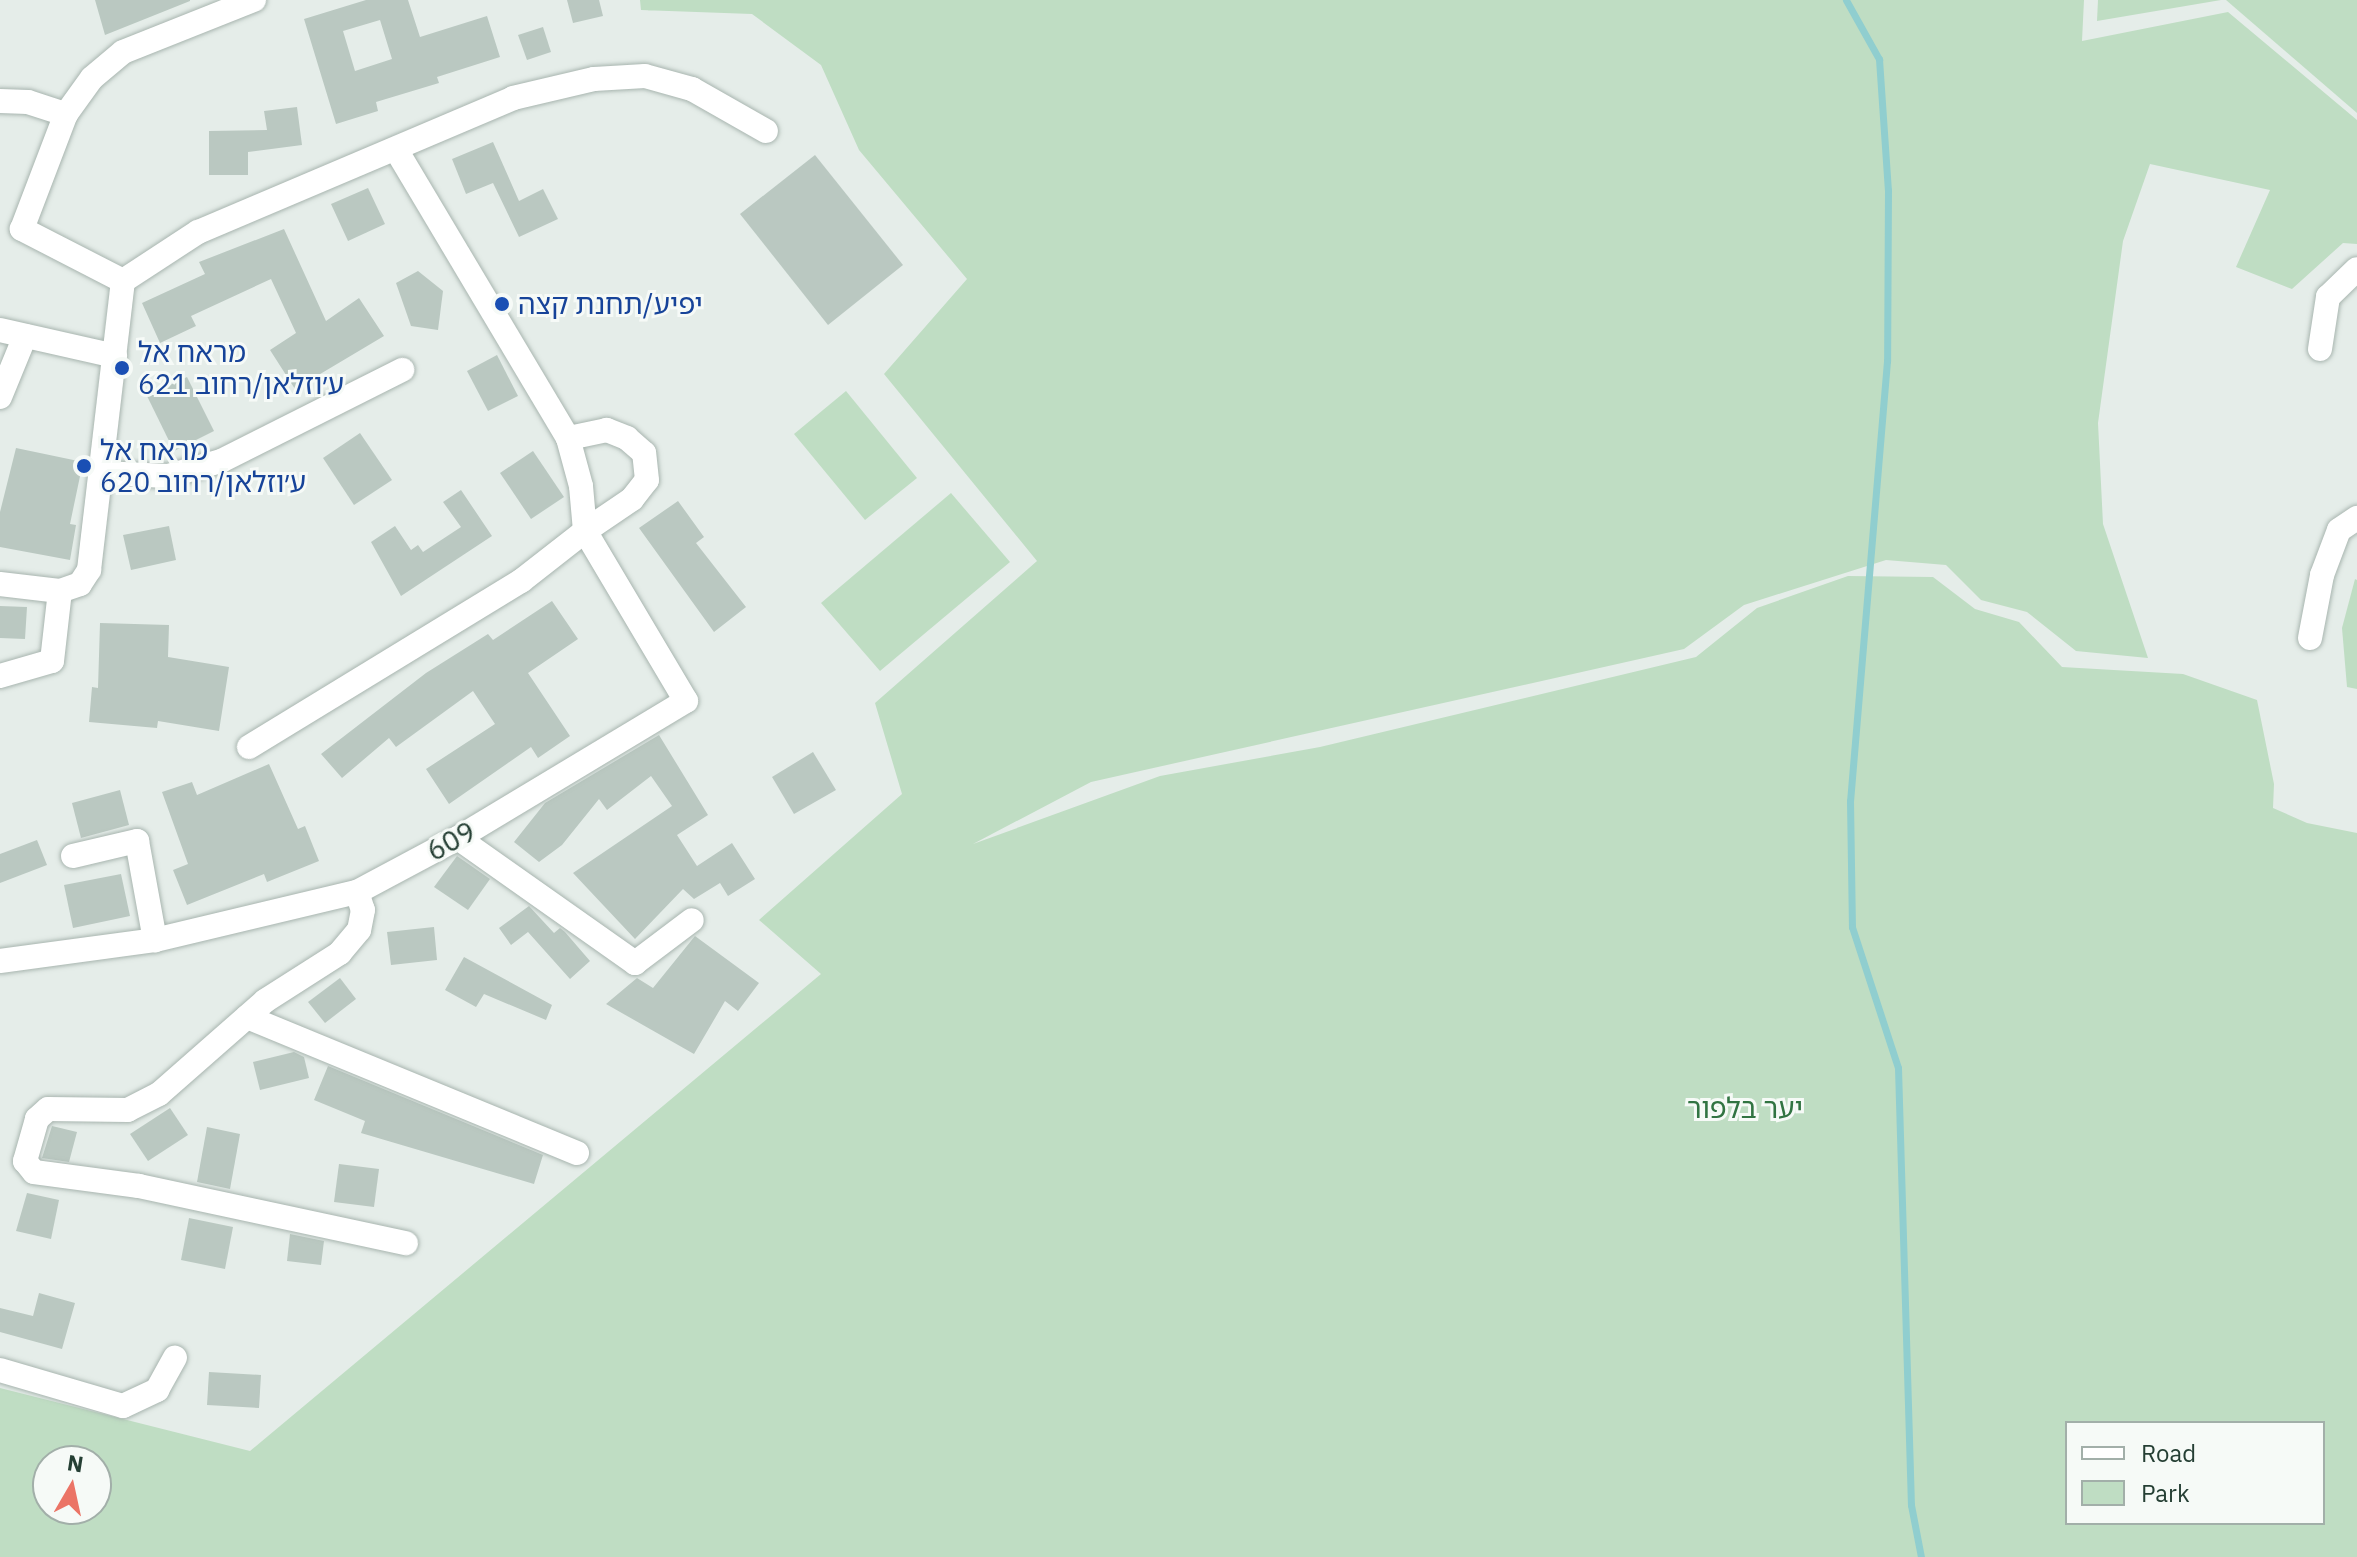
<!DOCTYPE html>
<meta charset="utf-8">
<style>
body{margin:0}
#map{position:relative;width:2357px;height:1557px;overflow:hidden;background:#e5ede9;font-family:"IBM Plex Sans","Noto Sans Hebrew",sans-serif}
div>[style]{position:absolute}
.green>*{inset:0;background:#bfddc3}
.stream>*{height:7px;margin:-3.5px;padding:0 3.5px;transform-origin:3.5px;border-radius:3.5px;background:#90cecf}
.building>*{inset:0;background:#bac8c1}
.roads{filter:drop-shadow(0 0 2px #a8b5af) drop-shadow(0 0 2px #a8b5af)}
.minor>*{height:24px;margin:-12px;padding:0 12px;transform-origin:12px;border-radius:12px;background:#fff}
.dots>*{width:22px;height:22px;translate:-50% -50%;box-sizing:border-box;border:4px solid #f6faf7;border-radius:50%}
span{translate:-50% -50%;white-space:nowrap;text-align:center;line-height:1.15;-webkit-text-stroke:6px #f6faf7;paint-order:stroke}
.transit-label{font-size:28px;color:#164399}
.left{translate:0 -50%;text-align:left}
.street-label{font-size:28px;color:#253f34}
.park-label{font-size:28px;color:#317442}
.legend{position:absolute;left:2065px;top:1421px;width:260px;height:104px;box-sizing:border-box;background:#f6faf7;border:2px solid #a2afa9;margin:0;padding:10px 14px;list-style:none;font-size:24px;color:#253f34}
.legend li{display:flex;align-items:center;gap:16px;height:40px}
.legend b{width:40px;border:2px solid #a2afa9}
.north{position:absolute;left:32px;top:1445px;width:80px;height:80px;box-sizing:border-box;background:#f6faf7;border:2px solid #a2afa9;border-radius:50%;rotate:9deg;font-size:22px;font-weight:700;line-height:32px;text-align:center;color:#253f34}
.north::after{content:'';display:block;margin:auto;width:28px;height:36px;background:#eb7466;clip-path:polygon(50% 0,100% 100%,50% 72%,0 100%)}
</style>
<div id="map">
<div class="green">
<i style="clip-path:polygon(evenodd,640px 0,2084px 0,2082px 41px,2228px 12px,2357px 120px,2357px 244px,2343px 243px,2292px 289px,2236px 267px,2270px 190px,2150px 164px,2123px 241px,2098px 423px,2103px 524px,2148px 658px,2076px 651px,2027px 612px,1981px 600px,1946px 565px,1886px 560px,1744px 605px,1684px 649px,1091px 782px,973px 844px,1160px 776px,1320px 747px,1696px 657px,1757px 608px,1848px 576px,1933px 577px,1975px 609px,2019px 622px,2062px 667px,2183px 674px,2257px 700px,2274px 784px,2273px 808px,2307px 823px,2357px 833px,2357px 1557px,0 1557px,0 1388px,250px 1451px,821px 974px,759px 920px,902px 794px,875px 703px,1037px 561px,884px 374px,967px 279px,859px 150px,821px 65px,752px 14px,641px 10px,640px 0,2067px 1423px,2323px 1423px,2323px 1523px,2067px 1523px,2067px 1423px,640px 0,48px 1461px,96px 1461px,96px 1509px,48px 1509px,48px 1461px)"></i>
<i style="clip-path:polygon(2098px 0,2221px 0,2097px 21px)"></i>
<i style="clip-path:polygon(2226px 0,2357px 0,2357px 113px)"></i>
<i style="clip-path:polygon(846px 391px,917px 478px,865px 520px,794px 434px)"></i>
<i style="clip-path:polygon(951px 493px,1010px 562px,880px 671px,821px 603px)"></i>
<i style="clip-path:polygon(2355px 579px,2357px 580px,2357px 689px,2347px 687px,2342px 628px)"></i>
</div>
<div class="stream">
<i style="left:1846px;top:0;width:68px;rotate:60.8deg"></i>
<i style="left:1879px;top:59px;width:131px;rotate:86.1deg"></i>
<i style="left:1888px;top:190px;width:171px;rotate:90.3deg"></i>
<i style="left:1887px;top:361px;width:442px;rotate:94.8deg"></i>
<i style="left:1850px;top:801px;width:126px;rotate:89.1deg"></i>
<i style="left:1852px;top:927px;width:148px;rotate:71.9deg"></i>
<i style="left:1898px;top:1068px;width:437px;rotate:88.3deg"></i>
<i style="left:1911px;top:1505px;width:53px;rotate:79.1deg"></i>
</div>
<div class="building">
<i style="clip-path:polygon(95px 0,190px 0,190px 1px,105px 35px)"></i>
<i style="clip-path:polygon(evenodd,366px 0,408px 0,420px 37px,487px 16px,500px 57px,437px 77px,439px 83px,376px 102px,378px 111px,336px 124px,304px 19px,366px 0,380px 20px,392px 59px,355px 71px,343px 31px,380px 20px)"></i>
<i style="clip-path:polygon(567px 0,599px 0,603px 16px,573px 23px)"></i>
<i style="clip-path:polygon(543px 27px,551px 52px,527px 60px,518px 35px)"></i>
<i style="clip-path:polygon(297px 107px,302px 145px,248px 152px,248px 175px,209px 175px,209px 131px,267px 130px,264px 111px)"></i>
<i style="clip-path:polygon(493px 142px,519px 201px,543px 189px,558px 219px,519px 237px,493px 183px,466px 194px,452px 159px)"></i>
<i style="clip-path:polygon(815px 155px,903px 265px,828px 325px,740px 214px)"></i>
<i style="clip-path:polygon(368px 188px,385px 224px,348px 241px,331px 204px)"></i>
<i style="clip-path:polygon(284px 229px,326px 321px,359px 298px,384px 336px,295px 389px,270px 350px,296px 333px,271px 279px,191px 316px,196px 326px,160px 343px,142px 303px,205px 274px,199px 262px)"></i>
<i style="clip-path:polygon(418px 271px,443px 291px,438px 330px,411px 326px,396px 283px)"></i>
<i style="clip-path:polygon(497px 355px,518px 396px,488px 411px,467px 371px)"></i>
<i style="clip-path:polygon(187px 377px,214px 431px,174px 451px,147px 396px)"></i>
<i style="clip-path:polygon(360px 433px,392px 480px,354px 505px,323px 458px)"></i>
<i style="clip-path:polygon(16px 448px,83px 462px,70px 524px,76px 525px,70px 560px,0 547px,0 512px)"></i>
<i style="clip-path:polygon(533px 451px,564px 497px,531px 519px,500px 473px)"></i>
<i style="clip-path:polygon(461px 490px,492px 536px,401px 596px,371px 542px,395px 526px,411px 550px,418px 545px,423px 552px,461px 527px,443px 502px)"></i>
<i style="clip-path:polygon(678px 501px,704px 537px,696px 543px,746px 607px,714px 632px,639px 528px)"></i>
<i style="clip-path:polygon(169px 526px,176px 560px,131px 570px,123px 535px)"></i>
<i style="clip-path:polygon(552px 601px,578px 639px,528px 673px,570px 736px,538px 758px,531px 747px,449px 804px,426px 769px,495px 724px,473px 691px,396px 747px,389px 738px,342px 778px,321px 754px,426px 673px,488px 634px,493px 640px)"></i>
<i style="clip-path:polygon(0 606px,27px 607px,25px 639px,0 638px)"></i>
<i style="clip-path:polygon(100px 623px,169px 625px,168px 657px,229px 667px,219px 731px,158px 721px,157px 728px,89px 722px,92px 687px,98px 688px)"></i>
<i style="clip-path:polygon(659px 735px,708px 815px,677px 835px,697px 866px,732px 843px,755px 879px,728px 896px,720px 883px,694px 899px,683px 889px,635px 939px,573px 873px,672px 806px,651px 776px,607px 810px,599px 799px,562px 845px,539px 862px,514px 842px,545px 803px)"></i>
<i style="clip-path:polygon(813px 752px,836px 790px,794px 814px,772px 777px)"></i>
<i style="clip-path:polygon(269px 764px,298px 829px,305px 826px,319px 861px,267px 882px,264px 874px,187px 905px,173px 870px,188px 864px,162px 792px,192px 782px,197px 795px)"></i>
<i style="clip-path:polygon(120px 790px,129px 825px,81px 838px,72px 803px)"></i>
<i style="clip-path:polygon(37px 840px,47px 865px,0 883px,0 854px)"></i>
<i style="clip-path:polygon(457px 856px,490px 879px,468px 910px,434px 887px)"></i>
<i style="clip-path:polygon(121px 874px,130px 916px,73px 928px,64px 885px)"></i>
<i style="clip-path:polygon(529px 906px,554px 933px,560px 928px,565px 932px,590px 961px,570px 979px,528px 932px,511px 945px,499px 928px)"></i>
<i style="clip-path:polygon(434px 927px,437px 960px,391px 965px,387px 932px)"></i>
<i style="clip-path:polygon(695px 936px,759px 983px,738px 1011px,725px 1001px,694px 1054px,606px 1004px,637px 978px,653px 988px)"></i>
<i style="clip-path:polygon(464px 957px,552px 1005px,546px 1020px,484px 994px,476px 1007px,445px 990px)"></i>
<i style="clip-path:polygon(340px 978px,356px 999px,325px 1023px,308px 1002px)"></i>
<i style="clip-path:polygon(294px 1052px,304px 1057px,309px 1078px,260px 1090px,253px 1062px)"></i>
<i style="clip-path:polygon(328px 1066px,543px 1155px,534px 1184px,361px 1133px,365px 1121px,314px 1100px)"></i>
<i style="clip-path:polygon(170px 1108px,188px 1135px,148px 1161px,130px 1134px)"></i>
<i style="clip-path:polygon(52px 1126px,77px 1132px,69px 1162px,42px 1158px)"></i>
<i style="clip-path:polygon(207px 1127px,240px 1134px,230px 1189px,197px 1182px)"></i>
<i style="clip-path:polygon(339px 1164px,379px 1169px,374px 1207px,334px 1202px)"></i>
<i style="clip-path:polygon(27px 1193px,59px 1200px,51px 1239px,16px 1231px)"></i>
<i style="clip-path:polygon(189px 1218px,233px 1227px,225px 1269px,181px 1260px)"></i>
<i style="clip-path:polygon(290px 1234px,324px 1241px,321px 1265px,287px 1261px)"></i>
<i style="clip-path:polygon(39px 1293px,75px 1303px,62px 1349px,0 1332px,0 1308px,33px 1316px)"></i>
<i style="clip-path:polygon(209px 1372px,261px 1375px,259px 1408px,207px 1405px)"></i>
</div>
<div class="roads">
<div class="minor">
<i style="left:0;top:101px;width:28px;rotate:2deg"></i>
<i style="left:28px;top:102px;width:40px;rotate:18deg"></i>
<i style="left:123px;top:281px;width:114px;rotate:-152.8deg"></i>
<i style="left:22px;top:229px;width:123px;rotate:-69.1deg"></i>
<i style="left:66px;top:114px;width:44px;rotate:-54.2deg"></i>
<i style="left:92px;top:78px;width:40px;rotate:-40deg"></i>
<i style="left:123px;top:52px;width:141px;rotate:-21.7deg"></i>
<i style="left:0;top:330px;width:118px;rotate:12.7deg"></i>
<i style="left:2320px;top:349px;width:53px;rotate:-81.3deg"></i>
<i style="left:2328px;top:297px;width:40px;rotate:-44deg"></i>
<i style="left:0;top:397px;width:66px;rotate:-67.7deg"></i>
<i style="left:101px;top:473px;width:67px;rotate:2.6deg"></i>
<i style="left:168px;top:476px;width:55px;rotate:-15.8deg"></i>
<i style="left:221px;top:461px;width:203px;rotate:-26.7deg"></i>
<i style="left:0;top:584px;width:60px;rotate:6.7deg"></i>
<i style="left:60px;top:591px;width:21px;rotate:-19deg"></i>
<i style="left:80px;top:584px;width:17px;rotate:-57deg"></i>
<i style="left:89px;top:570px;width:291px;rotate:-83.3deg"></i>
<i style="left:123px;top:281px;width:90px;rotate:-33.2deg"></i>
<i style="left:198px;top:232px;width:342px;rotate:-23deg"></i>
<i style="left:513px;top:98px;width:83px;rotate:-13.2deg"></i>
<i style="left:594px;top:79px;width:51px;rotate:-3.4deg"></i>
<i style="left:645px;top:76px;width:49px;rotate:15.5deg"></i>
<i style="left:692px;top:89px;width:85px;rotate:29.6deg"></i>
<i style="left:2310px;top:638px;width:64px;rotate:-79.2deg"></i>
<i style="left:2322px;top:575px;width:48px;rotate:-69.3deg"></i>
<i style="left:2339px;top:530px;width:22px;rotate:-34deg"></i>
<i style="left:0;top:676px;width:54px;rotate:-16.1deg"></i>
<i style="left:52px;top:661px;width:70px;rotate:-83.5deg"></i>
<i style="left:249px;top:747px;width:319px;rotate:-31.4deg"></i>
<i style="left:521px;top:581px;width:81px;rotate:-38deg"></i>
<i style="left:585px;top:531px;width:45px;rotate:-95.1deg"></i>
<i style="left:581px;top:486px;width:50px;rotate:-105.2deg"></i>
<i style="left:568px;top:438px;width:336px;rotate:-120.8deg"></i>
<i style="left:458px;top:838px;width:217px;rotate:35.2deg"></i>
<i style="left:635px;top:963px;width:71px;rotate:-37deg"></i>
<i style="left:73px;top:856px;width:66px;rotate:-13.2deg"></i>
<i style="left:137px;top:841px;width:101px;rotate:79.7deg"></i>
<i style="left:357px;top:892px;width:19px;rotate:72deg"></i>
<i style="left:363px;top:910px;width:20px;rotate:101deg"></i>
<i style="left:359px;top:930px;width:30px;rotate:130deg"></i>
<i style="left:340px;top:953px;width:89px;rotate:147.4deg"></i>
<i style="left:265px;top:1001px;width:141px;rotate:138.7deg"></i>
<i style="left:159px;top:1094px;width:35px;rotate:153deg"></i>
<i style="left:128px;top:1110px;width:80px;rotate:-179.3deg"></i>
<i style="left:48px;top:1109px;width:15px;rotate:138deg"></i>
<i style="left:37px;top:1119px;width:44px;rotate:105.9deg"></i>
<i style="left:25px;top:1161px;width:14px;rotate:51deg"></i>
<i style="left:34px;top:1172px;width:106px;rotate:7.6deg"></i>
<i style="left:139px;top:1186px;width:273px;rotate:12.1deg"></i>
<i style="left:0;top:961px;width:156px;rotate:-7.7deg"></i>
<i style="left:155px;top:940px;width:208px;rotate:-13.4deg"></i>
<i style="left:357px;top:892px;width:115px;rotate:-28.1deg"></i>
<i style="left:458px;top:838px;width:266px;rotate:-31deg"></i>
<i style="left:686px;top:701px;width:198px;rotate:-120.7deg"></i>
<i style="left:585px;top:531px;width:57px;rotate:-34.2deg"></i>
<i style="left:632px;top:499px;width:24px;rotate:-52deg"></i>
<i style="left:647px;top:480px;width:27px;rotate:-96deg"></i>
<i style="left:644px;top:453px;width:23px;rotate:-139deg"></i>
<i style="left:627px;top:438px;width:22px;rotate:-158deg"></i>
<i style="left:607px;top:430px;width:40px;rotate:168deg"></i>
<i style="left:247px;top:1017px;width:357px;rotate:22.4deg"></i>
<i style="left:0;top:1370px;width:128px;rotate:16.3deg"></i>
<i style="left:123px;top:1406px;width:38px;rotate:-25deg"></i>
<i style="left:157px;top:1390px;width:37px;rotate:-61deg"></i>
</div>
</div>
<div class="dots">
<i style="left:502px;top:304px;background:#1a4fb4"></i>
<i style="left:122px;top:368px;background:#1a4fb4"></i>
<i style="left:84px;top:466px;background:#1a4fb4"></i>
</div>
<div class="transit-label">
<span class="left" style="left:518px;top:304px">יפיע/תחנת קצה</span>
<span class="left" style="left:138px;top:368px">מראח אל<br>ע׳וזלאן/רחוב 621</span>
<span class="left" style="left:100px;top:466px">מראח אל<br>ע׳וזלאן/רחוב 620</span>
</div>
<div class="street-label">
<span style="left:451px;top:841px;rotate:-29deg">609</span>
</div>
<div class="park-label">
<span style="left:1745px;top:1108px">יער בלפור</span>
</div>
<ul class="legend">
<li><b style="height:10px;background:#fff"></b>Road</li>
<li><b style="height:22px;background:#bfddc3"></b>Park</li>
</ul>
<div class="north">N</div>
</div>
